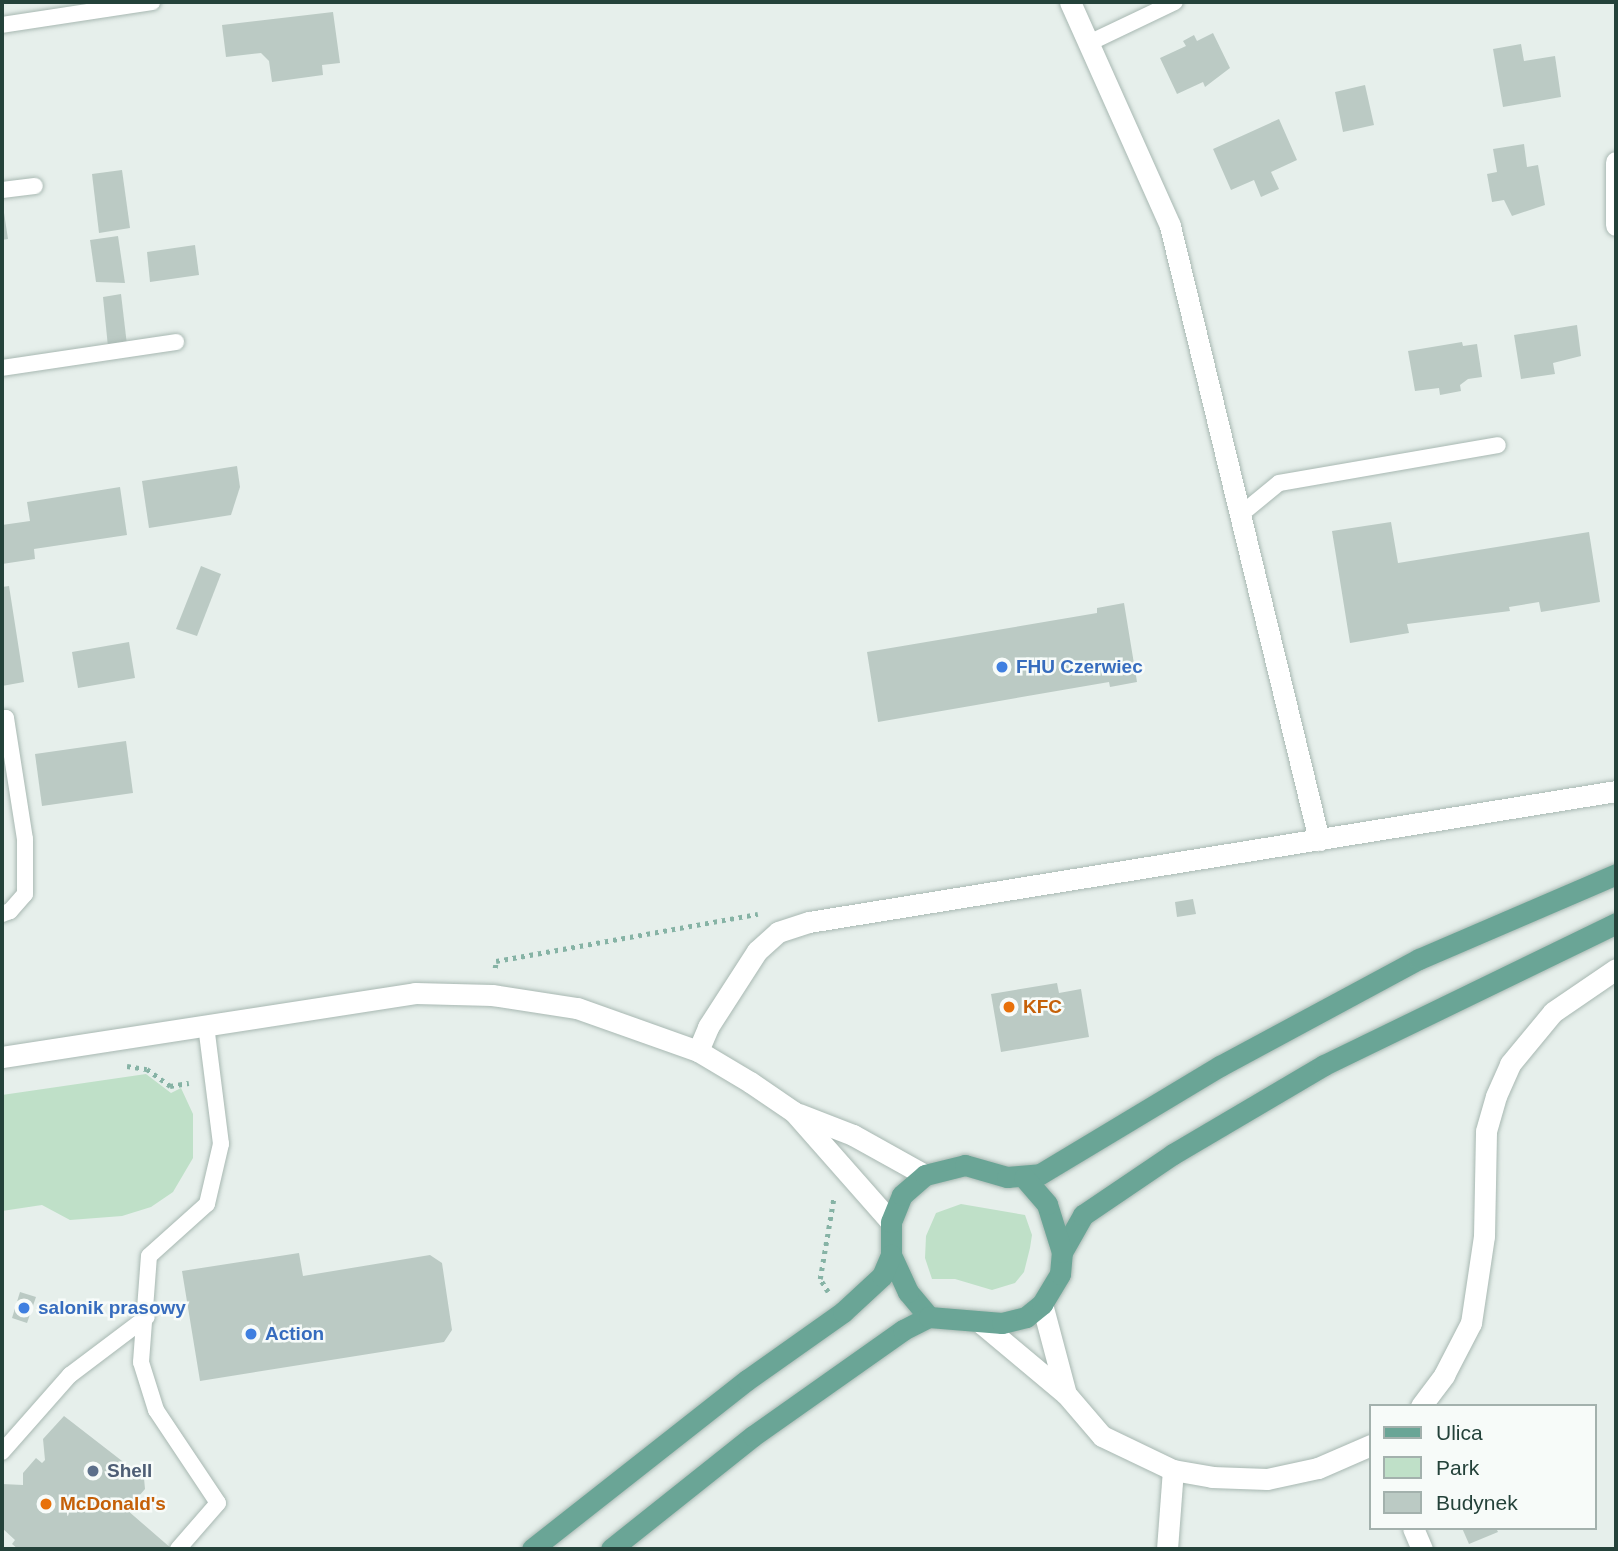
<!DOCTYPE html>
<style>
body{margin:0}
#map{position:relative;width:1618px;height:1551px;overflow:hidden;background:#e6efeb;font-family:Arial,sans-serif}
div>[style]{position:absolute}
.green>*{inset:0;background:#bfe0c8}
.building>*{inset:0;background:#bbcac4}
.path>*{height:4.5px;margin-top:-2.25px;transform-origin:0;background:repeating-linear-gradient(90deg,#86b3a5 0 3.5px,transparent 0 8.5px)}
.roads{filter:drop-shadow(0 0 2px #a8b8b2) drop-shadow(0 0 2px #a8b8b2)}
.service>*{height:16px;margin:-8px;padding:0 8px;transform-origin:8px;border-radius:8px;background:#fff}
.minor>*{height:21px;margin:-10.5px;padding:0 10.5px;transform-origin:10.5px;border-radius:10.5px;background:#fff}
.tertiary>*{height:21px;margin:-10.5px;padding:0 10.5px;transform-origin:10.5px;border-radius:10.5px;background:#fff}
.primary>*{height:21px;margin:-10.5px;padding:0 10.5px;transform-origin:10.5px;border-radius:10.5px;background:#6aa596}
.dots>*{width:19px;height:19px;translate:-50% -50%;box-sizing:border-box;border:4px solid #f7fbf9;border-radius:50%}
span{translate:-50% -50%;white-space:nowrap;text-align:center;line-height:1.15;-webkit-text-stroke:5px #f7fbf9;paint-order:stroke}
.shop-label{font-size:19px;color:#366cbe;font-weight:700}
.left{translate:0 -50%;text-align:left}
.food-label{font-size:19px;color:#c56008;font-weight:700}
.service-label{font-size:19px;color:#4e5e75;font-weight:700}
.frame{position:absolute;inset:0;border:4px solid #24423a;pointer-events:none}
.legend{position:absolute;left:1369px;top:1404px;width:228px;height:126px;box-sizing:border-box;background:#f7fbf9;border:2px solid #a3b1ad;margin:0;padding:9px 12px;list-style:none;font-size:21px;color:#24423a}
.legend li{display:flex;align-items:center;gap:14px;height:35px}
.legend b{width:35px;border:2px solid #a3b1ad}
</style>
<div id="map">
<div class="green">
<i style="clip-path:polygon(146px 1074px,171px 1093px,181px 1088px,193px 1114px,193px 1158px,173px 1192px,151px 1207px,122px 1216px,70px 1220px,42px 1205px,2px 1211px,2px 1095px)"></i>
<i style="clip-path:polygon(961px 1204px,1025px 1215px,1032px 1235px,1030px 1248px,1024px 1272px,1015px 1283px,992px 1290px,955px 1279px,932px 1279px,925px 1258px,926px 1236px,936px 1213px)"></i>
</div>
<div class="building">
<i style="clip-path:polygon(333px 12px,340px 63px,322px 65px,323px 75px,272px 82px,269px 61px,261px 53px,226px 57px,222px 25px)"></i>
<i style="clip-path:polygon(1213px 33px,1230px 68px,1205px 87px,1203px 82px,1177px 94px,1160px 58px,1186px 46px,1183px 41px,1194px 35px,1197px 41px)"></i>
<i style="clip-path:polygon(1521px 44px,1524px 61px,1555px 56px,1561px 97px,1503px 107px,1493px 49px)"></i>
<i style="clip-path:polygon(1365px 85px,1374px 125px,1343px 132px,1335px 92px)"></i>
<i style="clip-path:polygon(1279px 119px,1297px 160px,1271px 172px,1279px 189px,1261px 197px,1254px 180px,1231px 190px,1213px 149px)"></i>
<i style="clip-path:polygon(1524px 144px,1527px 167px,1538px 165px,1545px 205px,1512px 216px,1504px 200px,1492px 202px,1487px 174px,1497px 172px,1493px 149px)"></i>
<i style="clip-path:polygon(122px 170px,130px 228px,99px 233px,92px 174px)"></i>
<i style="clip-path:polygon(3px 206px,8px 239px,2px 240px,2px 207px)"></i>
<i style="clip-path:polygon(118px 236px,125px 283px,96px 282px,90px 240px)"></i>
<i style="clip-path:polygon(195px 245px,199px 275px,150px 282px,147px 252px)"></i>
<i style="clip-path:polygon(121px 294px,127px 345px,108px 347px,103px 297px)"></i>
<i style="clip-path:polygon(1577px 325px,1581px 356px,1553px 363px,1555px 374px,1521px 379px,1514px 335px)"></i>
<i style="clip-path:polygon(1462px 342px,1463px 346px,1477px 344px,1482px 377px,1468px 379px,1460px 385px,1461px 391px,1440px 395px,1439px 388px,1415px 391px,1408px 351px)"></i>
<i style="clip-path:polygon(237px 466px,240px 487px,231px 515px,149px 528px,142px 481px)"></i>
<i style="clip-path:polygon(120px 487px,127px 535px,34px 549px,35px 559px,2px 564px,2px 525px,30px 521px,27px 502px)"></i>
<i style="clip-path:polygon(1391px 522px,1398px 563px,1589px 532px,1600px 602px,1541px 612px,1539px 602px,1509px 607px,1510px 611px,1407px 624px,1409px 633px,1350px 643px,1332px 531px)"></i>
<i style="clip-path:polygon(201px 566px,221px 574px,197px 636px,176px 629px)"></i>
<i style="clip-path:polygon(9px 586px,24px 682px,2px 686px,2px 587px)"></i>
<i style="clip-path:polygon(1124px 603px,1137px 682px,1110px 687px,1109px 682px,878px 722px,867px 652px,1097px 613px,1097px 608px)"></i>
<i style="clip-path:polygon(129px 642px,135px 678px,78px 688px,72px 652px)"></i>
<i style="clip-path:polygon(126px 741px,133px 793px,42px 806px,35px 754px)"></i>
<i style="clip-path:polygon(1193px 899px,1196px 914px,1177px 917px,1175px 902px)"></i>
<i style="clip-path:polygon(1057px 983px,1059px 993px,1081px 989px,1089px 1037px,1001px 1052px,991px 994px)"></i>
<i style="clip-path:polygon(299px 1253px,303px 1276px,430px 1255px,442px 1263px,452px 1330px,444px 1342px,200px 1381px,182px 1271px)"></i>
<i style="clip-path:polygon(20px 1292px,36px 1297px,27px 1323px,12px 1318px)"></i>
<i style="clip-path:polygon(64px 1416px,144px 1478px,145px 1489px,127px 1510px,172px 1549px,18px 1549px,12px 1544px,15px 1540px,2px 1528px,2px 1484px,23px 1485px,23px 1473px,36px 1458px,42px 1463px,45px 1460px,43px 1439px)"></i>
<i style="clip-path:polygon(1462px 1528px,1496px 1528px,1498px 1532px,1469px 1544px)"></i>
</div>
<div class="path">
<i style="left:495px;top:968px;width:7px;rotate:-82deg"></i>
<i style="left:496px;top:961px;width:266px;rotate:-10.2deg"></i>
<i style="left:127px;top:1066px;width:20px;rotate:9deg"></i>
<i style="left:147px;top:1069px;width:29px;rotate:36deg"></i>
<i style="left:170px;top:1086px;width:19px;rotate:-9deg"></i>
<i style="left:828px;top:1292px;width:15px;rotate:-122deg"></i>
<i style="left:820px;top:1279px;width:84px;rotate:-80.4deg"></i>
</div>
<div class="roads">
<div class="service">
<i style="left:2px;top:25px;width:152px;rotate:-8.7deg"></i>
<i style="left:1089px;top:43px;width:95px;rotate:-25.5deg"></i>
<i style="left:2px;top:190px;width:33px;rotate:-7deg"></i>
<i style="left:2px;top:368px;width:176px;rotate:-8.5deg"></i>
<i style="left:1240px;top:515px;width:50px;rotate:-39.4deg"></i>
<i style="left:1279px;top:483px;width:222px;rotate:-9.8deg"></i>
<i style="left:2px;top:719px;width:4px;rotate:-14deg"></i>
<i style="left:6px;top:718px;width:122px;rotate:81.1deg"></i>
<i style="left:25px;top:839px;width:55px;rotate:90deg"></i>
<i style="left:25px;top:894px;width:23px;rotate:131deg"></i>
<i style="left:10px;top:911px;width:9px;rotate:159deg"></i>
<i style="left:2px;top:1452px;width:103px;rotate:-48.6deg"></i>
<i style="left:70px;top:1375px;width:96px;rotate:-37deg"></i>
<i style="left:178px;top:1549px;width:61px;rotate:-49deg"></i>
<i style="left:218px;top:1503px;width:112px;rotate:-123.7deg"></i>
<i style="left:156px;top:1410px;width:50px;rotate:-107.4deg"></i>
<i style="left:141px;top:1362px;width:106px;rotate:-85.7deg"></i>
<i style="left:149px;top:1256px;width:78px;rotate:-41.9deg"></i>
<i style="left:207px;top:1204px;width:62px;rotate:-76.9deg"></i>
<i style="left:221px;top:1144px;width:120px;rotate:-97.2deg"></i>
</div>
<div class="minor">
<i style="left:1070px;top:2px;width:245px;rotate:65.9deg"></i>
<i style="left:1170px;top:226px;width:632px;rotate:76.36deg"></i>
<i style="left:1616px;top:162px;width:63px;rotate:90deg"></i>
<i style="left:698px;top:1051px;width:26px;rotate:-67deg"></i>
<i style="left:708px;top:1027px;width:90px;rotate:-57.2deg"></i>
<i style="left:757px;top:951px;width:28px;rotate:-42deg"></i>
<i style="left:778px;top:932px;width:33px;rotate:-18deg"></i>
<i style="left:809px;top:922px;width:818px;rotate:-9.22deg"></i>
<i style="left:1042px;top:1304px;width:93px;rotate:75.1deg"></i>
<i style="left:981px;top:1323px;width:111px;rotate:39.9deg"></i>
<i style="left:1066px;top:1394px;width:55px;rotate:49.4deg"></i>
<i style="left:1102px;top:1436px;width:79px;rotate:25.6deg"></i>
<i style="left:1173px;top:1470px;width:40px;rotate:10deg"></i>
<i style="left:1212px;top:1477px;width:55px;rotate:2.1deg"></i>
<i style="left:1267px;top:1479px;width:52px;rotate:-12.2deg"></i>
<i style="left:1318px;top:1468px;width:58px;rotate:-23.5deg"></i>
<i style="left:1421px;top:1406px;width:39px;rotate:-53deg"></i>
<i style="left:1444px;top:1375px;width:59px;rotate:-62.6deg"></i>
<i style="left:1471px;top:1323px;width:88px;rotate:-81.5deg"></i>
<i style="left:1484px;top:1236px;width:105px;rotate:-88.9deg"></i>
<i style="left:1486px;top:1131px;width:36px;rotate:-74deg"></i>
<i style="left:1496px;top:1096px;width:35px;rotate:-66deg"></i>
<i style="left:1510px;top:1064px;width:67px;rotate:-50.4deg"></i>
<i style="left:1553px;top:1012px;width:76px;rotate:-34.3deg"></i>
<i style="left:1413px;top:1528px;width:23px;rotate:67deg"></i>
<i style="left:1167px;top:1549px;width:79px;rotate:-85.7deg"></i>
</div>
<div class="tertiary">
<i style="left:2px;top:1057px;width:418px;rotate:-8.8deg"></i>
<i style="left:415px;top:993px;width:77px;rotate:1.5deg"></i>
<i style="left:492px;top:995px;width:86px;rotate:8.7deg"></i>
<i style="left:577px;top:1008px;width:128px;rotate:19.6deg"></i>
<i style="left:698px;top:1051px;width:61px;rotate:30.8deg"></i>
<i style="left:750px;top:1082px;width:53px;rotate:34.3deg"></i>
<i style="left:794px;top:1112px;width:147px;rotate:48.6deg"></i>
<i style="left:799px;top:1114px;width:58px;rotate:21.3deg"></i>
<i style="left:853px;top:1135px;width:82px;rotate:29.1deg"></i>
</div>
<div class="primary">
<i style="left:1062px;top:1252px;width:43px;rotate:-60.4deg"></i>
<i style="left:1083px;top:1215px;width:109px;rotate:-34.1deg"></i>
<i style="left:1173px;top:1154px;width:175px;rotate:-30.5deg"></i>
<i style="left:1324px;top:1065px;width:325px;rotate:-25.9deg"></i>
<i style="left:929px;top:1317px;width:33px;rotate:-130deg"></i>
<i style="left:908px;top:1292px;width:41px;rotate:-114.7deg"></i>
<i style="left:891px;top:1255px;width:33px;rotate:-90deg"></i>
<i style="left:891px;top:1222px;width:29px;rotate:-68deg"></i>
<i style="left:902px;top:1195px;width:30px;rotate:-41deg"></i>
<i style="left:925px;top:1175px;width:41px;rotate:-14deg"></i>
<i style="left:965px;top:1165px;width:44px;rotate:15.9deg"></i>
<i style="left:1007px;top:1177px;width:33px;rotate:-5deg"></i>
<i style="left:1040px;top:1174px;width:210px;rotate:-31deg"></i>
<i style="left:1220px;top:1066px;width:226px;rotate:-28.3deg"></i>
<i style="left:1419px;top:959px;width:215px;rotate:-23.3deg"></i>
<i style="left:532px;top:1549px;width:273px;rotate:-38.2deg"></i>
<i style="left:747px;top:1380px;width:118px;rotate:-35.3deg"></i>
<i style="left:843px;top:1312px;width:53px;rotate:-42.7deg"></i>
<i style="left:882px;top:1276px;width:23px;rotate:-67deg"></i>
<i style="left:611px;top:1549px;width:181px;rotate:-38.5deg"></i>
<i style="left:753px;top:1436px;width:184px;rotate:-35.2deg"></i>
<i style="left:903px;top:1330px;width:29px;rotate:-27deg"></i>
<i style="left:929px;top:1317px;width:73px;rotate:4.7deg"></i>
<i style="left:1002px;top:1323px;width:25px;rotate:-14deg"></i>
<i style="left:1026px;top:1317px;width:21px;rotate:-39deg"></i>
<i style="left:1042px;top:1304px;width:35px;rotate:-59deg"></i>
<i style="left:1060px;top:1274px;width:22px;rotate:-85deg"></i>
<i style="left:1062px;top:1252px;width:50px;rotate:-107.4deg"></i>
<i style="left:1047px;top:1204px;width:35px;rotate:-131deg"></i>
</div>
</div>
<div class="dots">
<i style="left:1002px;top:667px;background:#3f7fe0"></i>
<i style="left:1009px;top:1007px;background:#e8710a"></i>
<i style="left:24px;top:1308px;background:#3f7fe0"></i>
<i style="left:251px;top:1334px;background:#3f7fe0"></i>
<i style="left:93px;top:1471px;background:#5c6f8a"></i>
<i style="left:46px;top:1504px;background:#e8710a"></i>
</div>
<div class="shop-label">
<span class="left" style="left:1016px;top:667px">FHU Czerwiec</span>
<span class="left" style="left:38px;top:1308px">salonik prasowy</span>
<span class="left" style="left:265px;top:1334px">Action</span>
</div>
<div class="food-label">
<span class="left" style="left:1023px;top:1007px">KFC</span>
<span class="left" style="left:60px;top:1504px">McDonald's</span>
</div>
<div class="service-label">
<span class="left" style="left:107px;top:1471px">Shell</span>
</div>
<div class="frame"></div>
<ul class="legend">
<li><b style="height:9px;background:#6aa596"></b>Ulica</li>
<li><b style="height:19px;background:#bfe0c8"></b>Park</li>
<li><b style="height:19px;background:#bbcac4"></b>Budynek</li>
</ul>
</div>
